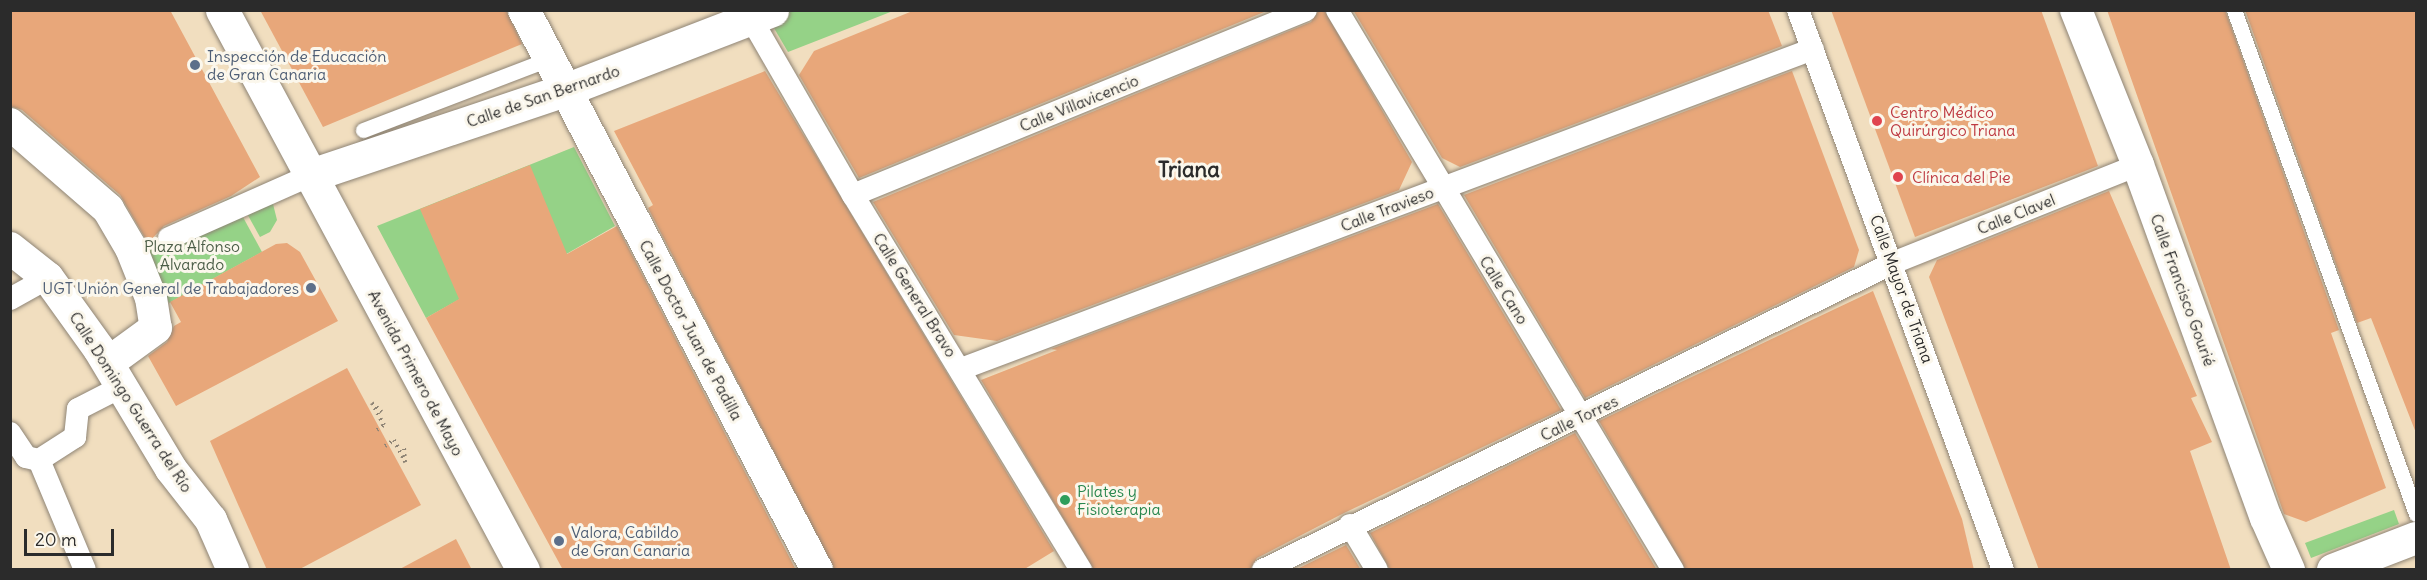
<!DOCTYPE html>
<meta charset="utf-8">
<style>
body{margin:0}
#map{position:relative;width:2427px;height:580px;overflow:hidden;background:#f1debf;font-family:Delius,sans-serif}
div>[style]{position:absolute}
.green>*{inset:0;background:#95d287}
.building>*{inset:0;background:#e8a77a}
.path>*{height:4px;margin-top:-2px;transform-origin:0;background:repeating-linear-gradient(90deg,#8e8475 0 1.5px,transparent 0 6px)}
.roads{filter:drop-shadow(0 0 2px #8e8475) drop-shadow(0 0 2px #8e8475)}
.service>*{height:15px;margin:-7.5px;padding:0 7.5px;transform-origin:7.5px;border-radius:7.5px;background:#fff}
.pedestrian>*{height:22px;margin:-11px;padding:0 11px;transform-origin:11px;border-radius:11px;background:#fff}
.minor>*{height:32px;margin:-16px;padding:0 16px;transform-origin:16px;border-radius:16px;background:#fff}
.tertiary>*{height:33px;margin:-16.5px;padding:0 16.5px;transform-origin:16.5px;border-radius:16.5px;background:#fff}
.dots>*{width:16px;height:16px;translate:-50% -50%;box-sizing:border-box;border:3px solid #fbf7ec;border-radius:50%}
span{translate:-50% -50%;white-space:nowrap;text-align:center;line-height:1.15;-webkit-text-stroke:6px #fbf7ec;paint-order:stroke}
.service-label{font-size:16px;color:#4e5e75}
.left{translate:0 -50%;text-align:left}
.right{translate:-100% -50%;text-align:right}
.street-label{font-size:16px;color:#2b2b2b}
.health-label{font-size:16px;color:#be3a42}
.park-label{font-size:16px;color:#4b5d47}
.leisure-label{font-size:16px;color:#27864d}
.district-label{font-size:22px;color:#2b2b2b;font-weight:700}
.frame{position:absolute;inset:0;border:12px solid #2b2b2b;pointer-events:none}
.scale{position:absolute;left:24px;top:529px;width:90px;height:27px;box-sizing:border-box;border:3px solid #2b2b2b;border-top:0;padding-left:8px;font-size:18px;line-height:21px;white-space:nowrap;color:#2b2b2b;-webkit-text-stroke:4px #fbf7ec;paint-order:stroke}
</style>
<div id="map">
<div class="green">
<i style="clip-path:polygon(764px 11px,893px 11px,788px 52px)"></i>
<i style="clip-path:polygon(574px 147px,615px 226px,549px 264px,467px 295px,426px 318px,377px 226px)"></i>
<i style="clip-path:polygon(232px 197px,262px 252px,169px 303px,139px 248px)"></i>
<i style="clip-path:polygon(241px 203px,273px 204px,277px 220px,270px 232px,260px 237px)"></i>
<i style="clip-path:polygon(2394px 510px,2399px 524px,2311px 558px,2305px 543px)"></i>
</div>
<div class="building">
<i style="clip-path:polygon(10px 10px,170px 10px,260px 177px,231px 196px,164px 226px,148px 243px,120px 195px,22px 110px,10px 106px)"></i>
<i style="clip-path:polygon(260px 10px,506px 10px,522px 44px,323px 127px)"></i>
<i style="clip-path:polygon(915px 10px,1269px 10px,859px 178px,799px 75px,814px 51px)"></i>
<i style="clip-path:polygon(1319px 10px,1324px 10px,1412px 162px,1399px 190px,997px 341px,954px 335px,873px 202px,1311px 22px)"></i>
<i style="clip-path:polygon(1353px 10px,1768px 10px,1782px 46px,1460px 167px,1442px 158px)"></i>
<i style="clip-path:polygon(1831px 10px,2041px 10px,2098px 166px,1915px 237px)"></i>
<i style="clip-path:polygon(2107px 10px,2225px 10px,2339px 330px,2331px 333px,2386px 488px,2306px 522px,2284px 514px)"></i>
<i style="clip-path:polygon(2245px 10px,2416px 10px,2416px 433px,2371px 318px,2357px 323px)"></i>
<i style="clip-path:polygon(765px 71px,1054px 551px,1023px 570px,835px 570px,648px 208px,653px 205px,614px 131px)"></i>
<i style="clip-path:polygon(1792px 71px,1859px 250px,1854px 267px,1585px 398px,1464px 195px)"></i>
<i style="clip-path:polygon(530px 165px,567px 254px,617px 226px,796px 570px,563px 570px,426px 318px,459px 299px,420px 209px)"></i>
<i style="clip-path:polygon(2109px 191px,2197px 396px,2191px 398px,2212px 442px,2190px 451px,2231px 570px,2039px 570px,1929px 277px,1937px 260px)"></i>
<i style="clip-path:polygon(1438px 204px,1561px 410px,1344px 513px,1257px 558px,1250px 570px,1094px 570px,981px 380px,1057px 350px,1051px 349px)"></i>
<i style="clip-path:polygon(287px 243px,300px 252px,338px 321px,176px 406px,148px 356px,167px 342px,174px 326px,181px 322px,170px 302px,276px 244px)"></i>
<i style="clip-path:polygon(1873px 291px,1962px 519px,1974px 570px,1686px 570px,1599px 421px)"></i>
<i style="clip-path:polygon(347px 368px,421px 505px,298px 570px,267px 570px,210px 441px)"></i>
<i style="clip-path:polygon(1575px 433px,1657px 570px,1390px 570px,1370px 533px)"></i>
<i style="clip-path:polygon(456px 539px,472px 570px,398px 570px)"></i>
<i style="clip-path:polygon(1346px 545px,1361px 570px,1295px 570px)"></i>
</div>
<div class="path">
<i style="left:377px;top:430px;width:9px;rotate:-36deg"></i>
<i style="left:384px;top:425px;width:25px;rotate:-119deg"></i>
<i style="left:372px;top:403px;width:13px;rotate:42deg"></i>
<i style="left:385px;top:446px;width:11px;rotate:-34deg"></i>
<i style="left:394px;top:440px;width:25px;rotate:63deg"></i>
<i style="left:405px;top:462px;width:14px;rotate:-94deg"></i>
</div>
<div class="roads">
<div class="service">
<i style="left:2234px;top:10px;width:536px;rotate:70.14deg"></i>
<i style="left:363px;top:130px;width:199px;rotate:-20.9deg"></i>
</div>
<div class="pedestrian">
<i style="left:746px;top:10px;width:214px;rotate:60deg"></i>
<i style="left:853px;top:195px;width:439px;rotate:58.7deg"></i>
<i style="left:1337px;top:10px;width:653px;rotate:59.04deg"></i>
<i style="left:1798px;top:10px;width:596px;rotate:69.89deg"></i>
<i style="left:853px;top:195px;width:489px;rotate:-22.2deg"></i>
<i style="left:169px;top:238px;width:155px;rotate:-23.9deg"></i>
<i style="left:10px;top:299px;width:43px;rotate:-28.9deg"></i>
<i style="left:961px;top:369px;width:910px;rotate:-20.59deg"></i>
<i style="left:10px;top:433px;width:29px;rotate:56deg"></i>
<i style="left:26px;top:457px;width:13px;rotate:13deg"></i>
<i style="left:39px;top:460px;width:119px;rotate:67.3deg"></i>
<i style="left:39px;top:460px;width:43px;rotate:-32.6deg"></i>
<i style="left:75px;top:437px;width:28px;rotate:-84deg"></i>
<i style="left:78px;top:409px;width:51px;rotate:-27.1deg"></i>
<i style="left:1350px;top:525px;width:52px;rotate:59deg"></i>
<i style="left:1263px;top:570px;width:701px;rotate:-25.98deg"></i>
<i style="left:1893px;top:263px;width:264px;rotate:-21.8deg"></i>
</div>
<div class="minor">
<i style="left:524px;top:10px;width:632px;rotate:62.38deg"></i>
<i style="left:2076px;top:10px;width:167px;rotate:68.2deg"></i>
<i style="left:2138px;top:165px;width:375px;rotate:70.1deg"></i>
<i style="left:2266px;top:518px;width:57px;rotate:66.1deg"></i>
<i style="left:10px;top:124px;width:130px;rotate:40.9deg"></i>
<i style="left:108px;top:209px;width:45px;rotate:59.5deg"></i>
<i style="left:131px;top:248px;width:54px;rotate:68.2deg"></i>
<i style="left:151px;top:298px;width:30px;rotate:81deg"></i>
<i style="left:156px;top:328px;width:59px;rotate:143.9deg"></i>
<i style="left:10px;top:248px;width:48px;rotate:38.3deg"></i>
<i style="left:48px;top:278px;width:87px;rotate:54.3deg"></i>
<i style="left:99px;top:349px;width:140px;rotate:59deg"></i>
<i style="left:171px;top:469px;width:65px;rotate:51.9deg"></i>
<i style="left:211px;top:520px;width:55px;rotate:66.3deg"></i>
<i style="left:2333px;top:570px;width:89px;rotate:-21.1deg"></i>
</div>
<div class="tertiary">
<i style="left:222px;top:10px;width:636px;rotate:61.74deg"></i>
<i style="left:311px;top:175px;width:268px;rotate:-18.5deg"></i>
<i style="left:565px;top:90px;width:222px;rotate:-21.1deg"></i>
</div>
</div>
<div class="dots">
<i style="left:195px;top:65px;background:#5c6f8a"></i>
<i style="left:1877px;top:121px;background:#e0444e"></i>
<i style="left:1898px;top:177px;background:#e0444e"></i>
<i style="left:311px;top:288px;background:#5c6f8a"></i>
<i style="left:1065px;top:500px;background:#2e9e5b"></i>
<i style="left:559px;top:541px;background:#5c6f8a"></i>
</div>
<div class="service-label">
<span class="left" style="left:207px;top:65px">Inspección de Educación<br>de Gran Canaria</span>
<span class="right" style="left:299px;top:288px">UGT Unión General de Trabajadores</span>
<span class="left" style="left:571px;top:541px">Valora, Cabildo<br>de Gran Canaria</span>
</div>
<div class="street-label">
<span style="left:543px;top:96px;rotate:-19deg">Calle de San Bernardo</span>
<span style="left:1079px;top:103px;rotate:-22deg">Calle Villavicencio</span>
<span style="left:1387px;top:209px;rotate:-21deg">Calle Travieso</span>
<span style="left:2016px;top:214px;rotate:-22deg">Calle Clavel</span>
<span style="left:1902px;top:289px;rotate:70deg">Calle Mayor de Triana</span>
<span style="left:1504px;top:290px;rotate:58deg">Calle Cano</span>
<span style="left:2183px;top:290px;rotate:70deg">Calle Francisco Gourié</span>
<span style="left:915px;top:295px;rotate:58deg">Calle General Bravo</span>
<span style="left:691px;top:330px;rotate:62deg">Calle Doctor Juan de Padilla</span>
<span style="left:416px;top:373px;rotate:62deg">Avenida Primero de Mayo</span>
<span style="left:131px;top:402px;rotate:57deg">Calle Domingo Guerra del Río</span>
<span style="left:1579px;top:418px;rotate:-26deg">Calle Torres</span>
</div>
<div class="health-label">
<span class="left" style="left:1890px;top:121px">Centro Médico<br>Quirúrgico Triana</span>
<span class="left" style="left:1912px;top:177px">Clínica del Pie</span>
</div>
<div class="park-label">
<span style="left:192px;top:255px">Plaza Alfonso<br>Alvarado</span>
</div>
<div class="leisure-label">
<span class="left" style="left:1077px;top:500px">Pilates y<br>Fisioterapia</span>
</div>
<div class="district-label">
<span style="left:1189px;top:170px">Triana</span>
</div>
<div class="frame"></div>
<div class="scale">20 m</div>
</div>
